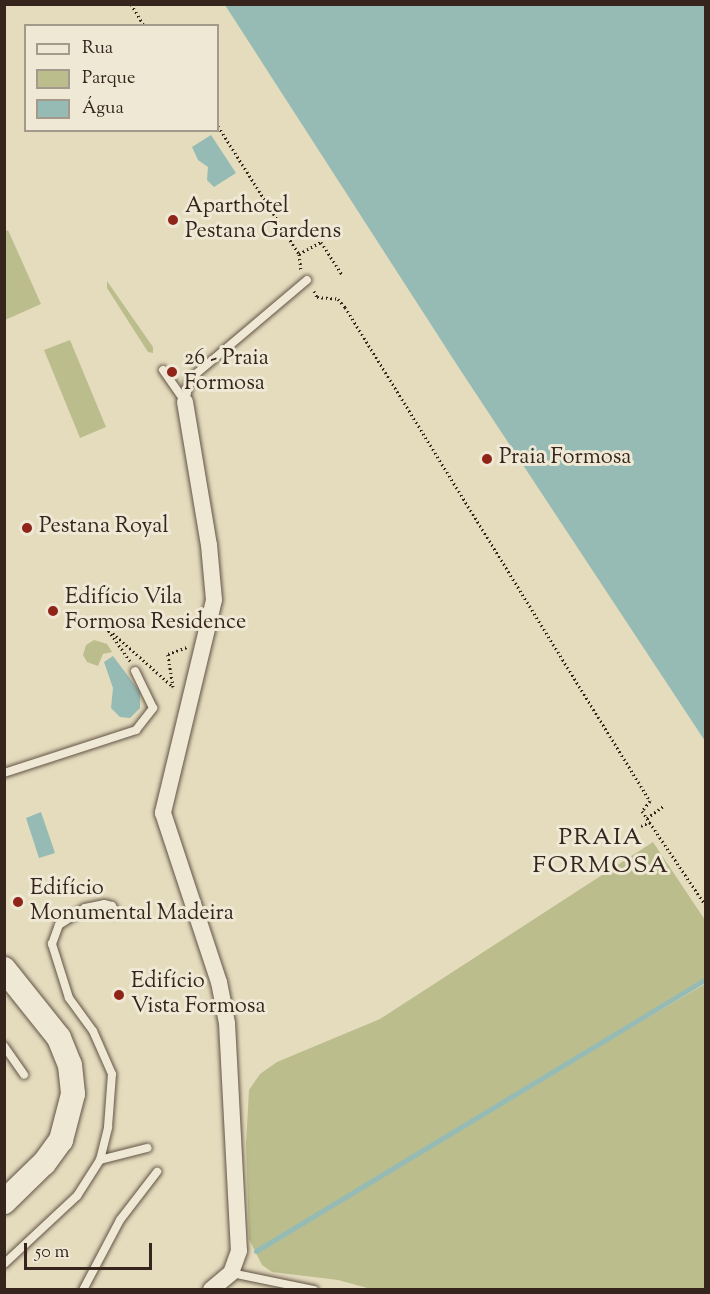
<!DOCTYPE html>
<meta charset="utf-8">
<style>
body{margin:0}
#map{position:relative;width:710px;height:1294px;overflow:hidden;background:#e5dcbe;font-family:"Sorts Mill Goudy",serif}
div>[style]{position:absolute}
.green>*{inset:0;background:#bbbe8c}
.water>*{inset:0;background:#96bbb4}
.stream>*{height:5px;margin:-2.5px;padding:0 2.5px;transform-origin:2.5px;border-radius:2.5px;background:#96bbb4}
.path>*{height:3px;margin-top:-1.5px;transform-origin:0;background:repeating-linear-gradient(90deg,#36251d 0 1.5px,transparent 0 4.5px)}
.roads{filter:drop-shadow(0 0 2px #625345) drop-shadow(0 0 2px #625345)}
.service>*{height:8px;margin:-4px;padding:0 4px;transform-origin:4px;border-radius:4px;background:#eee8d5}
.minor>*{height:16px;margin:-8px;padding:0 8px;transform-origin:8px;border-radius:8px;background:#eee8d5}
.secondary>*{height:24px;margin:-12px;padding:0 12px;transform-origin:12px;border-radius:12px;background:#eee8d5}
.dots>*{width:16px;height:16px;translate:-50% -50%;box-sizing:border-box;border:3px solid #eee8d5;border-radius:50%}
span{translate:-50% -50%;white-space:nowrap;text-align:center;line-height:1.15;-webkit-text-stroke:6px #eee8d5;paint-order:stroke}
.poi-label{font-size:22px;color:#36251d}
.left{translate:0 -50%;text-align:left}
.neighbourhood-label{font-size:24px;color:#36251d;letter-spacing:1.5px}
.frame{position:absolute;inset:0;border:6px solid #36251d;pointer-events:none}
.legend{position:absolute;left:24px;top:24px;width:195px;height:108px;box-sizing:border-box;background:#eee8d5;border:2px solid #a49a8b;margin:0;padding:8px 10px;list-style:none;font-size:18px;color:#36251d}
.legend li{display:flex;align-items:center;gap:12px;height:30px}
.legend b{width:30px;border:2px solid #a49a8b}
.scale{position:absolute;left:24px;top:1243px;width:128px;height:27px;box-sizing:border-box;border:3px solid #36251d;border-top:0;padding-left:8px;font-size:18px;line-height:21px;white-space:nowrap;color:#36251d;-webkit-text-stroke:4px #eee8d5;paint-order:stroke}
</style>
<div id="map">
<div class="green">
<i style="clip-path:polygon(8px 230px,41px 304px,5px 320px,4px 232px)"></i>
<i style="clip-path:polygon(107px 281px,153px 347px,153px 353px,148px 352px,107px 288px)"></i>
<i style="clip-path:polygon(70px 340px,106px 427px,80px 438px,44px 350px)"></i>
<i style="clip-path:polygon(94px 640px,107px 644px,112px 652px,103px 654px,98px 666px,87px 662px,83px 655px,86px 645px)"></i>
<i style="clip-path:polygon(653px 842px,705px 920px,705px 982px,603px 1044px,705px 984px,705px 1289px,371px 1289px,338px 1280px,272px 1272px,262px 1265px,249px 1239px,246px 1144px,249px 1090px,260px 1074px,277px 1062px,380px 1019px)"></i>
</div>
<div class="water">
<i style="clip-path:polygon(225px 5px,705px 5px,705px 741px,459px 368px)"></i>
<i style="clip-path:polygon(211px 135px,236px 173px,214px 187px,207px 180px,208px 167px,198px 160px,192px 147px)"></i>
<i style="clip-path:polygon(113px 656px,140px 692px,140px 708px,130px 718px,120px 717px,111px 708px,113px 688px,104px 662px)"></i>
<i style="clip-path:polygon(41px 812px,55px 853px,39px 858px,26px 818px)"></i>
</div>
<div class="stream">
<i style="left:256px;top:1251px;width:526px;rotate:-31.15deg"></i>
</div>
<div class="path">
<i style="left:131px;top:4px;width:26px;rotate:59deg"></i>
<i style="left:218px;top:126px;width:151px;rotate:57.7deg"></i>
<i style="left:299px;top:254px;width:16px;rotate:83deg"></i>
<i style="left:299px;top:254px;width:25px;rotate:-29deg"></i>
<i style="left:321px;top:242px;width:40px;rotate:57.1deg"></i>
<i style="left:314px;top:291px;width:7px;rotate:63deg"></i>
<i style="left:317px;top:297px;width:21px;rotate:5deg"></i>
<i style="left:338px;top:299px;width:11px;rotate:49deg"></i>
<i style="left:345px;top:307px;width:581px;rotate:58.31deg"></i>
<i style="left:650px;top:801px;width:13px;rotate:129deg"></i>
<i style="left:642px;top:811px;width:115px;rotate:56deg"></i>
<i style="left:130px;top:661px;width:42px;rotate:-125.2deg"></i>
<i style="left:106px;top:627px;width:90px;rotate:41.8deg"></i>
<i style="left:173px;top:687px;width:33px;rotate:-99deg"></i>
<i style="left:168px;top:654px;width:20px;rotate:-20deg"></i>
<i style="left:647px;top:818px;width:22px;rotate:-36deg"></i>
<i style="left:641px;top:826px;width:10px;rotate:-24deg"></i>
</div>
<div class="roads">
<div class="service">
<i style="left:163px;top:370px;width:38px;rotate:55deg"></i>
<i style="left:185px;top:402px;width:19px;rotate:-78deg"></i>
<i style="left:189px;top:383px;width:13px;rotate:-51deg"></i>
<i style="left:197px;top:373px;width:144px;rotate:-40.2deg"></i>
<i style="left:4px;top:773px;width:139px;rotate:-18deg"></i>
<i style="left:136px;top:730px;width:28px;rotate:-52deg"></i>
<i style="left:153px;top:708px;width:41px;rotate:-115.9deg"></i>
<i style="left:4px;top:1046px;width:35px;rotate:55deg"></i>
<i style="left:100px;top:1160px;width:49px;rotate:-14.3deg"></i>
<i style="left:4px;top:1264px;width:100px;rotate:-43deg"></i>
<i style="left:77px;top:1196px;width:43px;rotate:-57.4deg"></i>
<i style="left:100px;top:1160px;width:34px;rotate:-76deg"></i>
<i style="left:108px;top:1127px;width:53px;rotate:-85.7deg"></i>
<i style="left:112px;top:1074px;width:47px;rotate:-113.8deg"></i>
<i style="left:93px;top:1031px;width:41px;rotate:-126deg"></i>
<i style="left:69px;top:998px;width:57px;rotate:-107.5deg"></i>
<i style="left:52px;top:944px;width:20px;rotate:-70deg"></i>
<i style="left:59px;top:925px;width:31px;rotate:-33deg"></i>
<i style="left:85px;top:908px;width:19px;rotate:-12deg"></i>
<i style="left:104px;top:904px;width:8px;rotate:14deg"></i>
<i style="left:112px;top:906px;width:9px;rotate:58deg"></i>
<i style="left:231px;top:1273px;width:85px;rotate:11.6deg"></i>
<i style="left:83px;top:1290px;width:79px;rotate:-62.1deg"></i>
<i style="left:120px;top:1220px;width:61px;rotate:-52.4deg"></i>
</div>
<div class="minor">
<i style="left:185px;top:402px;width:145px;rotate:80.5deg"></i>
<i style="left:209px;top:545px;width:55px;rotate:84.8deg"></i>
<i style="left:214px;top:600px;width:219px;rotate:103.5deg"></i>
<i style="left:163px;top:813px;width:178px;rotate:71.7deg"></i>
<i style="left:219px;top:982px;width:42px;rotate:79deg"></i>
<i style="left:227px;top:1023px;width:228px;rotate:87deg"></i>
<i style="left:239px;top:1251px;width:23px;rotate:110deg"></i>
<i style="left:231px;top:1273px;width:26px;rotate:140deg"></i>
</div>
<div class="secondary">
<i style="left:4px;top:969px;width:88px;rotate:51.4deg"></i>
<i style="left:59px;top:1038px;width:29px;rotate:68deg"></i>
<i style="left:70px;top:1065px;width:29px;rotate:84deg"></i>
<i style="left:73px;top:1094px;width:48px;rotate:104.6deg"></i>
<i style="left:61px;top:1140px;width:29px;rotate:126deg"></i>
<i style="left:44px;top:1163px;width:56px;rotate:135.7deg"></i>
</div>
</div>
<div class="dots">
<i style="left:173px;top:220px;background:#8f2418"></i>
<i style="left:172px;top:372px;background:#8f2418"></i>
<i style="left:487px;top:459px;background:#8f2418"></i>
<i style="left:27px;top:528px;background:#8f2418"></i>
<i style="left:53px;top:611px;background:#8f2418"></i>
<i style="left:18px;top:902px;background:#8f2418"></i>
<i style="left:119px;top:995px;background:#8f2418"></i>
</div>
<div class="poi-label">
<span class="left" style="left:185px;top:220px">Aparthotel<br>Pestana Gardens</span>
<span class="left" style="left:184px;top:372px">26 - Praia<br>Formosa</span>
<span class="left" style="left:499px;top:459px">Praia Formosa</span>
<span class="left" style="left:39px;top:528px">Pestana Royal</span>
<span class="left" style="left:65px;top:611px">Edifício Vila<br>Formosa Residence</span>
<span class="left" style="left:30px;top:902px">Edifício<br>Monumental Madeira</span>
<span class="left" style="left:131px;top:995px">Edifício<br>Vista Formosa</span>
</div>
<div class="neighbourhood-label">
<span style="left:601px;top:853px">PRAIA<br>FORMOSA</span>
</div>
<div class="frame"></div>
<ul class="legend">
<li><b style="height:8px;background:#eee8d5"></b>Rua</li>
<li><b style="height:16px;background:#bbbe8c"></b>Parque</li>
<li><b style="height:16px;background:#96bbb4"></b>Água</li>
</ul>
<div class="scale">50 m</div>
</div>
